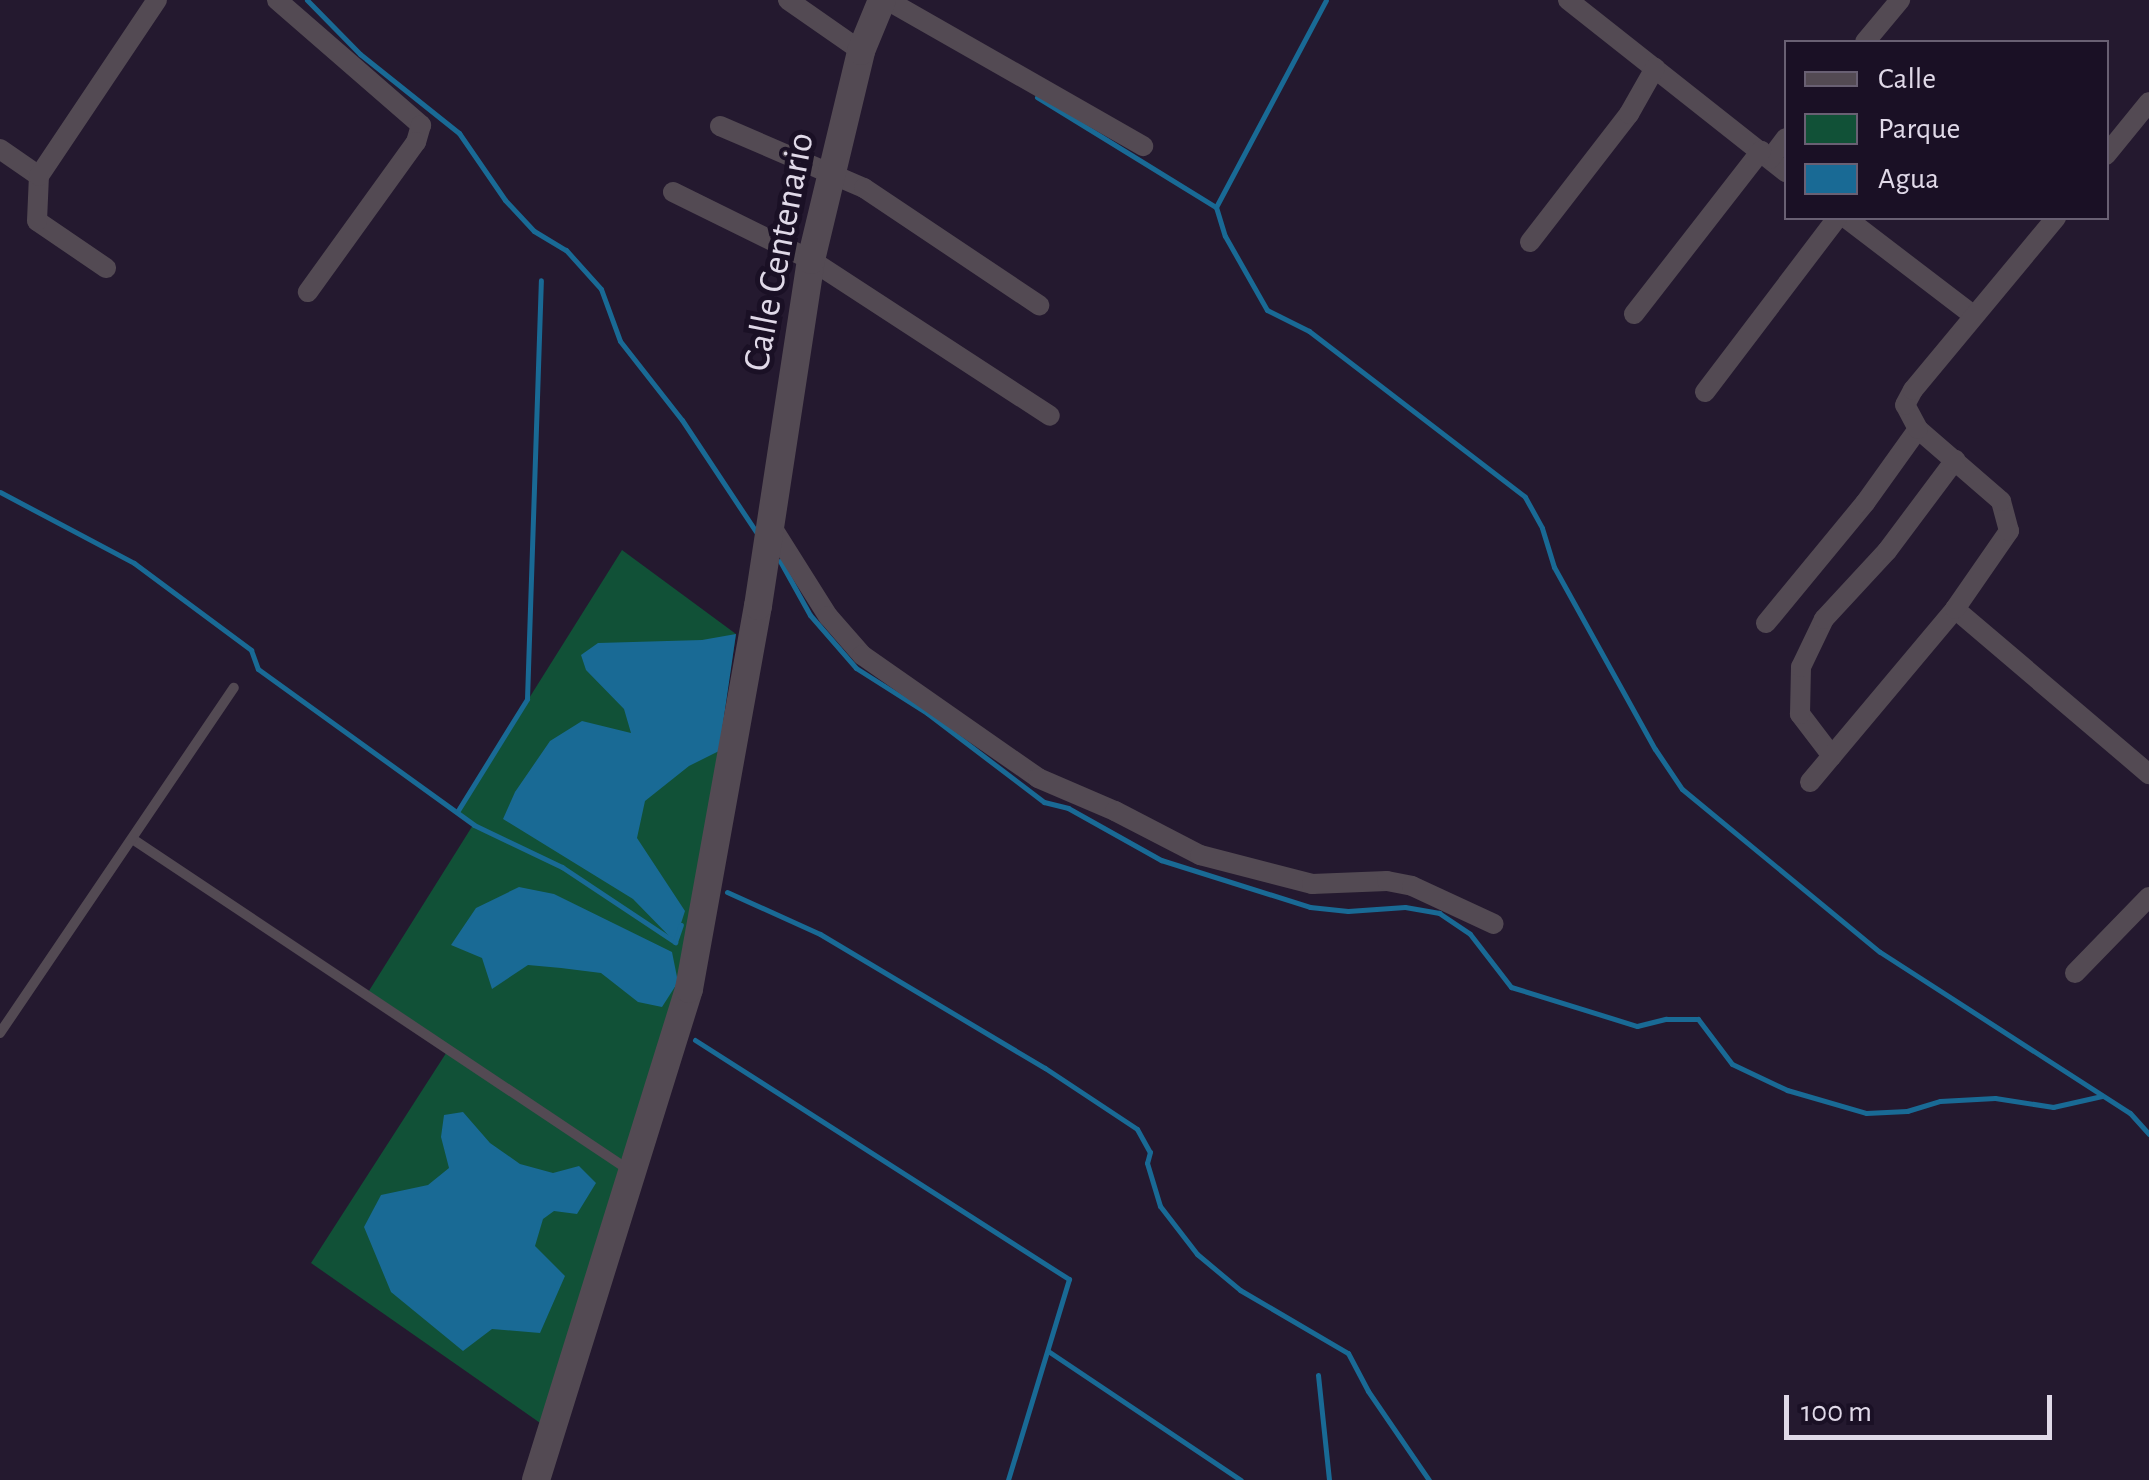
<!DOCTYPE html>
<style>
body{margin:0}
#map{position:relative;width:2149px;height:1480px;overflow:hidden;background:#24192f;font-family:"Alegreya Sans",sans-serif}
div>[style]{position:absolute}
.green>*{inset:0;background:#115137}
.water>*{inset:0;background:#196a95}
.stream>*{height:5px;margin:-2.5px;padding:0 2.5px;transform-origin:2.5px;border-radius:2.5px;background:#196a95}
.service>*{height:10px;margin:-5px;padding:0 5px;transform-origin:5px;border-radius:5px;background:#534a53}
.minor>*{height:20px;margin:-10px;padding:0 10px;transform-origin:10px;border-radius:10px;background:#534a53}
.tertiary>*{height:28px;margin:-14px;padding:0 14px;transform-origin:14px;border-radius:14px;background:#534a53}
span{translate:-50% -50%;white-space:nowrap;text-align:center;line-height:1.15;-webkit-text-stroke:10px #1a1025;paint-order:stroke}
.street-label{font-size:38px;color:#e0d9e8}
.legend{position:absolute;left:1784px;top:40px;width:325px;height:180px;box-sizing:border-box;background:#1a1025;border:2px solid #696073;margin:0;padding:12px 18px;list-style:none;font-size:30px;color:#e0d9e8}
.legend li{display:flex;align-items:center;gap:20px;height:50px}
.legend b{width:50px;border:2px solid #696073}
.scale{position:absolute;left:1784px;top:1395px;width:268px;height:45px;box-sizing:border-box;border:5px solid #e0d9e8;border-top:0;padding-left:12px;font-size:30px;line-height:35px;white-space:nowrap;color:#e0d9e8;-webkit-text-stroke:8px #1a1025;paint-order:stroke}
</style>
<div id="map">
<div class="green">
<i style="clip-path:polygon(622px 550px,736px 634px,689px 946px,543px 1425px,311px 1263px,450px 1047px,367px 994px,473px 825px,457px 813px)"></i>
</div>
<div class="water">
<i style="clip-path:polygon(736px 634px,719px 751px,689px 766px,645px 801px,637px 838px,685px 911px,675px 942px,633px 899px,503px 819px,515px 792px,550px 741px,582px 721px,631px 733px,624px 709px,586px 670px,581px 655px,598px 643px,702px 640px)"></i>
<i style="clip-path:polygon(519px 887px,554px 894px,672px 952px,678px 982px,662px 1007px,638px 1002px,601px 973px,561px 968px,528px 965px,492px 989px,482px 958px,451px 945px,476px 908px)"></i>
<i style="clip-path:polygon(463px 1112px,490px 1143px,520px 1164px,553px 1173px,579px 1166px,596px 1183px,577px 1214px,554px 1211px,543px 1219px,535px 1246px,565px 1276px,540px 1333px,492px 1329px,463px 1351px,391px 1292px,364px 1227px,381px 1195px,428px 1185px,449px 1168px,441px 1137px,444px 1115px)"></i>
</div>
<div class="stream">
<i style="left:307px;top:0;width:76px;rotate:45.5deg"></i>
<i style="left:360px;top:54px;width:127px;rotate:38.6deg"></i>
<i style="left:459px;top:133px;width:81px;rotate:55.5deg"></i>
<i style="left:505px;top:200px;width:42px;rotate:46.9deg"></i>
<i style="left:534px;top:231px;width:37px;rotate:31deg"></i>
<i style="left:566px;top:250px;width:52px;rotate:48.1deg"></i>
<i style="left:601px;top:289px;width:55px;rotate:69.9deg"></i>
<i style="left:620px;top:341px;width:100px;rotate:51.9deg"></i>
<i style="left:682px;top:420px;width:134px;rotate:56.5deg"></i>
<i style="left:1037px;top:97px;width:210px;rotate:31.6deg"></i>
<i style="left:1216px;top:207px;width:30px;rotate:73deg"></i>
<i style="left:1225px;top:236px;width:85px;rotate:60.4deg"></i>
<i style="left:1267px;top:310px;width:47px;rotate:26.6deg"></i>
<i style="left:1309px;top:331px;width:272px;rotate:37.5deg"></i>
<i style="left:1525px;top:497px;width:35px;rotate:61deg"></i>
<i style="left:1542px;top:528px;width:41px;rotate:72.9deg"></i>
<i style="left:1554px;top:567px;width:208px;rotate:61deg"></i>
<i style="left:1655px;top:749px;width:48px;rotate:56deg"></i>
<i style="left:1682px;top:789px;width:256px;rotate:39.5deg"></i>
<i style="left:1880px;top:952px;width:297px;rotate:32.8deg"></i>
<i style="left:2130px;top:1113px;width:28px;rotate:48deg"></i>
<i style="left:1216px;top:207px;width:234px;rotate:-62deg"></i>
<i style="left:0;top:492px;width:152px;rotate:27.9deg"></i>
<i style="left:134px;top:563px;width:146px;rotate:36.6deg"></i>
<i style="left:251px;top:650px;width:20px;rotate:70deg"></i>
<i style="left:258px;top:669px;width:266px;rotate:35.8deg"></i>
<i style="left:474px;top:825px;width:98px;rotate:25.5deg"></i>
<i style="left:562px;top:867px;width:136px;rotate:33.6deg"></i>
<i style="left:675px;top:942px;width:18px;rotate:-71deg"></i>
<i style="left:780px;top:561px;width:62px;rotate:60.9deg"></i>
<i style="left:810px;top:615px;width:70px;rotate:49deg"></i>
<i style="left:856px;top:668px;width:84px;rotate:32.4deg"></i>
<i style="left:927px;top:713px;width:147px;rotate:37.3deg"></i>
<i style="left:1044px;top:802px;width:25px;rotate:14deg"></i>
<i style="left:1068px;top:808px;width:107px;rotate:29.2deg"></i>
<i style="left:1161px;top:860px;width:156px;rotate:17.5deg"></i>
<i style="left:1310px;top:907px;width:38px;rotate:6deg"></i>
<i style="left:1348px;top:911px;width:57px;rotate:-4deg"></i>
<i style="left:1405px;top:907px;width:35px;rotate:10deg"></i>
<i style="left:1439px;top:913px;width:37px;rotate:34deg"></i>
<i style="left:1470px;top:934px;width:67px;rotate:52.3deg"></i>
<i style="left:1511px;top:987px;width:132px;rotate:17.2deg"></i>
<i style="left:1637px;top:1026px;width:30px;rotate:-14deg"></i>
<i style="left:1666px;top:1019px;width:32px"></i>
<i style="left:1698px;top:1019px;width:56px;rotate:52.9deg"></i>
<i style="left:1732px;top:1064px;width:61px;rotate:25.3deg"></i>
<i style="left:1787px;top:1090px;width:82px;rotate:16.2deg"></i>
<i style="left:1866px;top:1113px;width:41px;rotate:-2.8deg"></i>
<i style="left:1907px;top:1111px;width:34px;rotate:-17deg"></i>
<i style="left:1940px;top:1101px;width:55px;rotate:-3.1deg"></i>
<i style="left:1995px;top:1098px;width:59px;rotate:8.8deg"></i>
<i style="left:2053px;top:1107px;width:50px;rotate:-12.7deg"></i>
<i style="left:457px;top:812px;width:133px;rotate:-58.2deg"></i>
<i style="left:527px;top:699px;width:419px;rotate:-88.1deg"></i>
<i style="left:727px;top:892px;width:102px;rotate:24.3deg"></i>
<i style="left:820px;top:934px;width:262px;rotate:30.8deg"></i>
<i style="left:1045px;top:1068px;width:110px;rotate:33.5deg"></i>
<i style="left:1137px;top:1129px;width:26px;rotate:61deg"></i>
<i style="left:1150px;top:1152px;width:11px;rotate:105deg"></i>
<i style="left:1147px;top:1163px;width:45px;rotate:73.2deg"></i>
<i style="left:1160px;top:1206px;width:61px;rotate:52.4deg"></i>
<i style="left:1197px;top:1254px;width:56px;rotate:39.9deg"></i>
<i style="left:1240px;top:1290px;width:125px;rotate:30.3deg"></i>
<i style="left:1348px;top:1353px;width:43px;rotate:62.2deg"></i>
<i style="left:1368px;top:1391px;width:108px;rotate:55.6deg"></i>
<i style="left:695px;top:1040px;width:444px;rotate:32.6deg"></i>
<i style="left:1069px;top:1279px;width:210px;rotate:106.9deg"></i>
<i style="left:1048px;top:1351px;width:232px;rotate:33.8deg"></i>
<i style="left:1318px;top:1375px;width:106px;rotate:84deg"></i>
</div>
<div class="service">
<i style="left:134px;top:840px;width:595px;rotate:33.69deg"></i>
<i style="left:0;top:1033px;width:417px;rotate:-55.9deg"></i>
</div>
<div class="minor">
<i style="left:277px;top:0;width:191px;rotate:41deg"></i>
<i style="left:421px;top:125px;width:18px;rotate:106deg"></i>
<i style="left:416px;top:142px;width:185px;rotate:125.8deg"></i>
<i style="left:788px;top:0;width:89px;rotate:34.9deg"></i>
<i style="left:887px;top:0;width:295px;rotate:29.7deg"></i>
<i style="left:1568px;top:0;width:278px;rotate:38.3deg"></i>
<i style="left:1865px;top:42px;width:55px;rotate:-50.2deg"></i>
<i style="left:720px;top:126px;width:157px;rotate:23.3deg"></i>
<i style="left:864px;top:188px;width:211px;rotate:33.8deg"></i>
<i style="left:0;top:149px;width:47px;rotate:34.7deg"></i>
<i style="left:2106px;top:155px;width:68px;rotate:-50.9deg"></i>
<i style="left:1770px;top:159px;width:26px;rotate:-53deg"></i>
<i style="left:673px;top:192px;width:154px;rotate:26.2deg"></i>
<i style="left:811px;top:260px;width:285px;rotate:33.1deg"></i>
<i style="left:1846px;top:218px;width:161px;rotate:37.4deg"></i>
<i style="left:1530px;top:242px;width:162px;rotate:-52.3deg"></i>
<i style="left:1629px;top:114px;width:53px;rotate:-60.5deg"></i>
<i style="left:106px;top:268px;width:83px;rotate:-145.7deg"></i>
<i style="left:37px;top:221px;width:45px;rotate:-87.5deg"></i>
<i style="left:39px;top:176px;width:212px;rotate:-56.2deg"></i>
<i style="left:1634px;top:314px;width:207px;rotate:-52.1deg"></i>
<i style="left:1705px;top:392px;width:218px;rotate:-52.8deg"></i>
<i style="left:770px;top:524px;width:109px;rotate:57.8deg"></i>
<i style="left:828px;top:616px;width:52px;rotate:48.9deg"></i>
<i style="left:862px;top:655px;width:215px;rotate:34.9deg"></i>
<i style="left:1038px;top:778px;width:84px;rotate:23.2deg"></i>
<i style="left:1115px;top:811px;width:96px;rotate:27.4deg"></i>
<i style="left:1200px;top:855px;width:116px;rotate:14.5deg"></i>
<i style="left:1312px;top:884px;width:75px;rotate:-2.3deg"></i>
<i style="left:1387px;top:881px;width:25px;rotate:11deg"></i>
<i style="left:1412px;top:886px;width:90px;rotate:24.9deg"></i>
<i style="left:1955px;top:609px;width:255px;rotate:40.4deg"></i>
<i style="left:1766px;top:623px;width:156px;rotate:-50.5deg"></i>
<i style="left:1865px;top:503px;width:91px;rotate:-54.4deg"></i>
<i style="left:1832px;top:756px;width:53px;rotate:-127.3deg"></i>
<i style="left:1800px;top:714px;width:47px;rotate:-88.8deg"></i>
<i style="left:1801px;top:667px;width:53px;rotate:-64.4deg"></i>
<i style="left:1824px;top:619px;width:93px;rotate:-47.2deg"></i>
<i style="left:1887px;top:551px;width:114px;rotate:-53.2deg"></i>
<i style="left:1810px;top:782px;width:226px;rotate:-50deg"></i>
<i style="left:1955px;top:609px;width:95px;rotate:-55.3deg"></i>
<i style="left:2009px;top:531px;width:31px;rotate:-105deg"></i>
<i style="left:2001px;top:501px;width:110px;rotate:-139.1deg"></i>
<i style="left:1918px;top:429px;width:27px;rotate:-118deg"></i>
<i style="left:1905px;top:405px;width:17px;rotate:-62deg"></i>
<i style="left:1913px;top:390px;width:224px;rotate:-50.3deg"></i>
<i style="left:2075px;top:973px;width:106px;rotate:-45.8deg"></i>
</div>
<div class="tertiary">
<i style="left:536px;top:1480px;width:514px;rotate:-72.69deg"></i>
<i style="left:689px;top:989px;width:389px;rotate:-79.8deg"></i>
<i style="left:758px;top:606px;width:350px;rotate:-81.3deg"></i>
<i style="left:811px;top:260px;width:215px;rotate:-76.5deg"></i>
<i style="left:861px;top:51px;width:55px;rotate:-67.6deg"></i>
</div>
<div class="street-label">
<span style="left:780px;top:252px;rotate:-79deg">Calle Centenario</span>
</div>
<ul class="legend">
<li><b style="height:12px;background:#534a53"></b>Calle</li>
<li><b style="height:28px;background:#115137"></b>Parque</li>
<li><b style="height:28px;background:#196a95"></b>Agua</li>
</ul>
<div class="scale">100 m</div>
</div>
